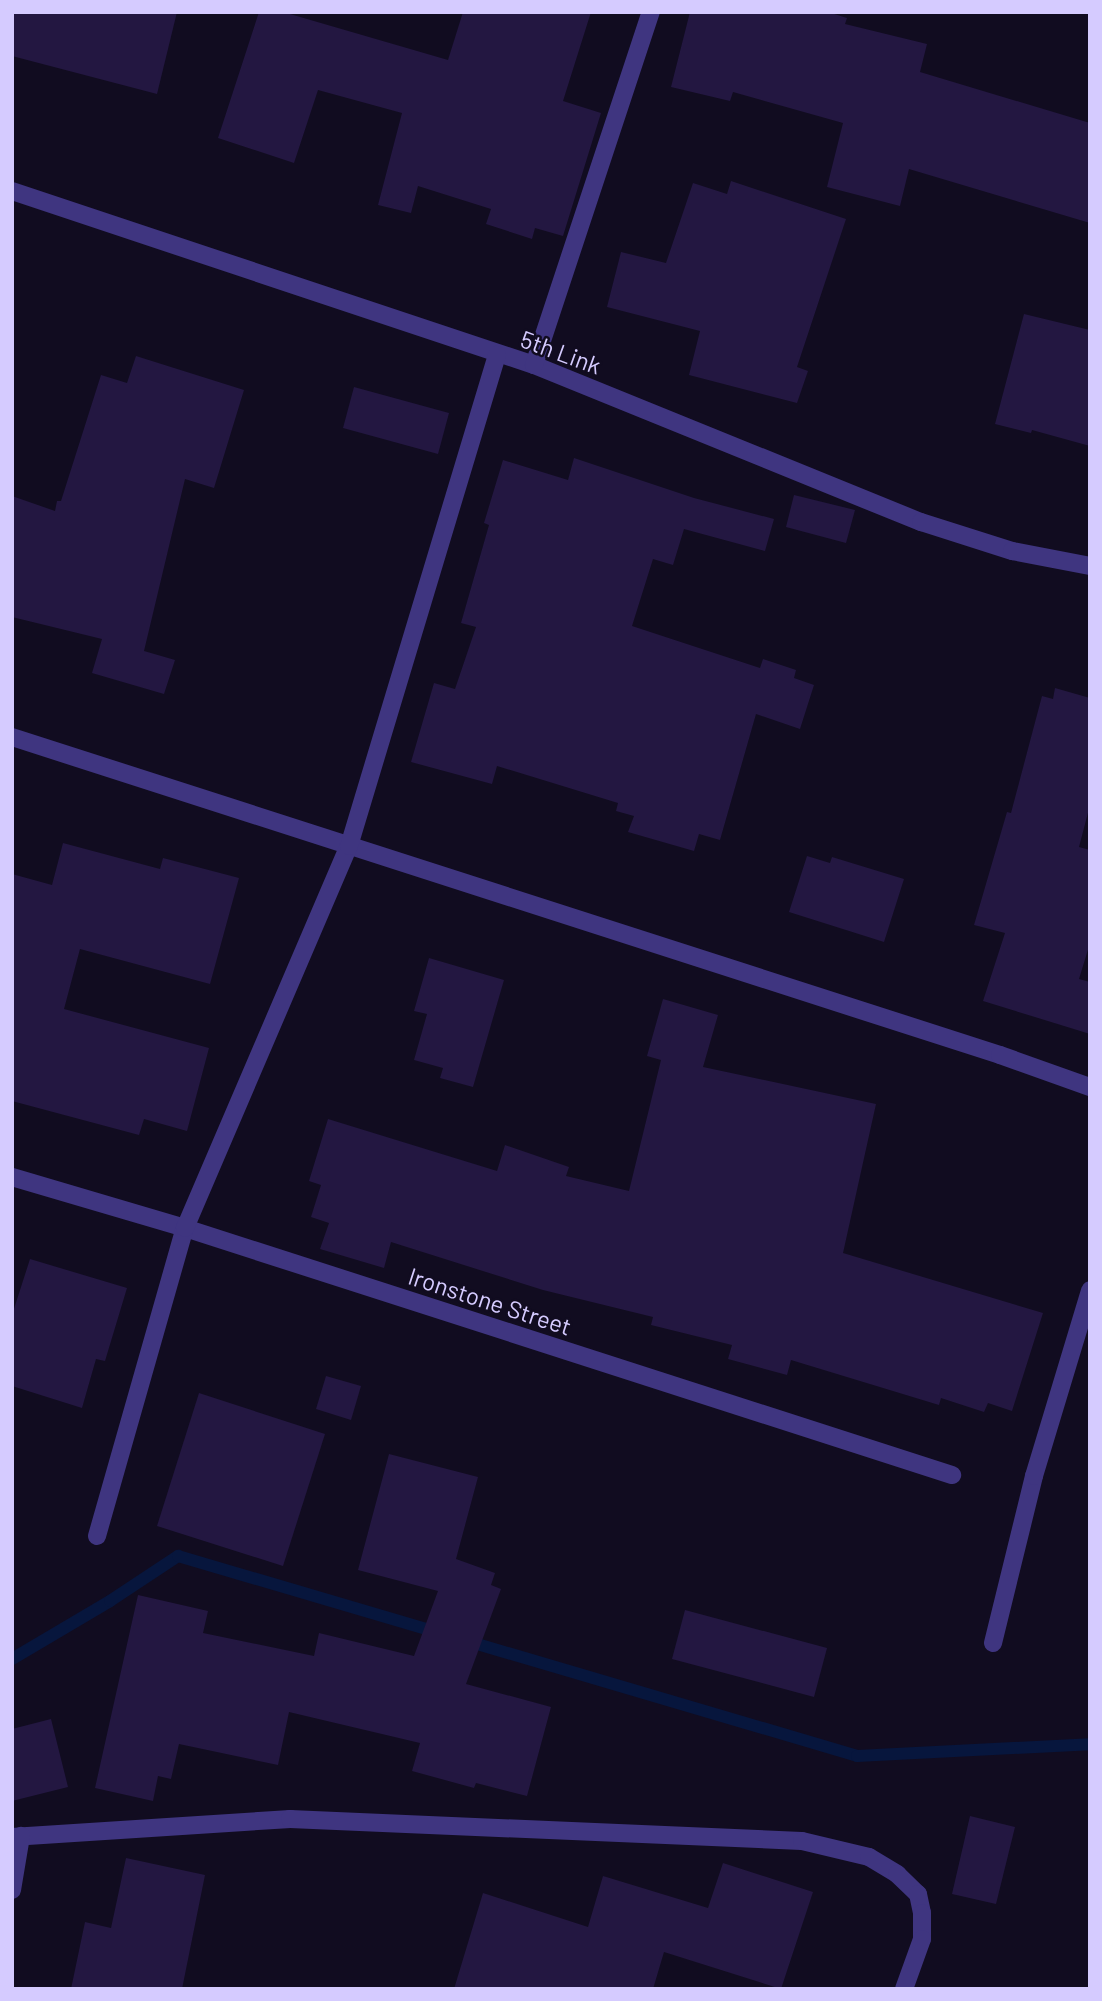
<!DOCTYPE html>
<style>
body{margin:0}
#map{position:relative;width:1102px;height:2001px;overflow:hidden;background:#110c20;font-family:Barlow,sans-serif}
div>[style]{position:absolute}
.stream>*{height:12px;margin:-6px;padding:0 6px;transform-origin:6px;border-radius:6px;background:#07163d}
.building>*{inset:0;background:#231741}
.minor>*{height:18px;margin:-9px;padding:0 9px;transform-origin:9px;border-radius:9px;background:#3f3580}
span{translate:-50% -50%;white-space:nowrap;text-align:center;line-height:1.15;-webkit-text-stroke:5px #110c20;paint-order:stroke}
.street-label{font-size:24px;color:#d5cbff}
.frame{position:absolute;inset:0;border:14px solid #d5cbff;pointer-events:none}
</style>
<div id="map">
<div class="stream">
<i style="left:467px;top:1641px;width:407px;rotate:16.4deg"></i>
<i style="left:857px;top:1756px;width:233px;rotate:-2.9deg"></i>
<i style="left:12px;top:1659px;width:114px;rotate:-30.6deg"></i>
<i style="left:110px;top:1601px;width:82px;rotate:-33.5deg"></i>
<i style="left:178px;top:1556px;width:272px;rotate:16.4deg"></i>
</div>
<div class="building">
<i style="clip-path:polygon(12px 12px,177px 12px,157px 94px,12px 56px)"></i>
<i style="clip-path:polygon(259px 12px,283px 12px,448px 60px,463px 12px,591px 12px,563px 101px,601px 113px,563px 236px,535px 228px,532px 239px,486px 224px,491px 209px,418px 186px,411px 213px,378px 205px,402px 113px,318px 90px,294px 163px,218px 138px)"></i>
<i style="clip-path:polygon(690px 12px,828px 12px,847px 18px,845px 24px,927px 44px,920px 72px,1090px 123px,1090px 223px,909px 169px,900px 206px,827px 187px,843px 123px,733px 92px,730px 101px,671px 87px)"></i>
<i style="clip-path:polygon(731px 181px,846px 219px,797px 367px,808px 371px,797px 403px,689px 375px,700px 331px,607px 307px,621px 252px,666px 263px,693px 183px,727px 194px)"></i>
<i style="clip-path:polygon(1024px 314px,1090px 330px,1090px 446px,1032px 430px,1031px 433px,995px 424px)"></i>
<i style="clip-path:polygon(136px 356px,244px 390px,214px 488px,185px 479px,144px 651px,175px 660px,164px 694px,92px 673px,102px 639px,12px 617px,12px 496px,55px 511px,57px 501px,61px 501px,101px 375px,127px 383px)"></i>
<i style="clip-path:polygon(354px 387px,449px 413px,438px 454px,343px 428px)"></i>
<i style="clip-path:polygon(574px 458px,694px 498px,774px 519px,765px 551px,684px 529px,673px 565px,653px 559px,632px 626px,760px 668px,763px 659px,796px 670px,794px 678px,814px 685px,800px 729px,756px 714px,720px 840px,699px 834px,694px 851px,628px 832px,634px 816px,616px 811px,618px 803px,497px 766px,492px 784px,411px 762px,434px 683px,455px 689px,476px 627px,461px 623px,489px 525px,484px 523px,503px 460px,568px 480px)"></i>
<i style="clip-path:polygon(794px 495px,855px 510px,846px 543px,786px 527px)"></i>
<i style="clip-path:polygon(1055px 688px,1090px 698px,1090px 805px,1079px 847px,1090px 850px,1090px 943px,1079px 979px,1090px 982px,1090px 1034px,983px 1001px,1005px 933px,974px 925px,1007px 812px,1011px 813px,1042px 696px,1053px 699px)"></i>
<i style="clip-path:polygon(63px 843px,160px 869px,163px 858px,239px 878px,210px 984px,80px 949px,64px 1009px,209px 1048px,187px 1131px,144px 1119px,139px 1135px,12px 1101px,12px 874px,52px 885px)"></i>
<i style="clip-path:polygon(807px 856px,830px 863px,832px 857px,904px 879px,884px 942px,789px 912px)"></i>
<i style="clip-path:polygon(429px 958px,504px 980px,473px 1087px,440px 1078px,443px 1068px,414px 1060px,427px 1014px,414px 1011px)"></i>
<i style="clip-path:polygon(663px 999px,718px 1015px,703px 1067px,876px 1104px,843px 1253px,1043px 1313px,1012px 1411px,988px 1403px,984px 1412px,941px 1398px,939px 1405px,791px 1360px,787px 1375px,728px 1359px,732px 1345px,651px 1325px,653px 1317px,543px 1290px,391px 1242px,384px 1268px,320px 1249px,329px 1223px,311px 1217px,321px 1185px,309px 1181px,328px 1119px,497px 1171px,505px 1145px,569px 1167px,566px 1176px,629px 1191px,661px 1060px,647px 1056px)"></i>
<i style="clip-path:polygon(30px 1259px,127px 1288px,105px 1361px,96px 1359px,82px 1408px,12px 1386px,12px 1315px)"></i>
<i style="clip-path:polygon(326px 1376px,361px 1386px,351px 1420px,316px 1409px)"></i>
<i style="clip-path:polygon(199px 1393px,325px 1434px,283px 1566px,157px 1526px)"></i>
<i style="clip-path:polygon(389px 1454px,478px 1477px,456px 1559px,495px 1573px,491px 1585px,501px 1589px,466px 1684px,551px 1707px,527px 1796px,476px 1783px,474px 1788px,412px 1771px,420px 1743px,289px 1712px,278px 1765px,179px 1744px,171px 1779px,158px 1776px,153px 1801px,95px 1788px,138px 1595px,208px 1611px,203px 1633px,314px 1656px,319px 1633px,414px 1656px,438px 1591px,358px 1570px)"></i>
<i style="clip-path:polygon(685px 1610px,827px 1648px,814px 1697px,672px 1659px)"></i>
<i style="clip-path:polygon(51px 1719px,68px 1787px,12px 1801px,12px 1729px)"></i>
<i style="clip-path:polygon(970px 1816px,1015px 1827px,996px 1904px,952px 1894px)"></i>
<i style="clip-path:polygon(126px 1858px,205px 1875px,182px 1989px,71px 1989px,85px 1922px,111px 1928px)"></i>
<i style="clip-path:polygon(723px 1863px,813px 1892px,781px 1989px,664px 1952px,653px 1989px,454px 1989px,483px 1893px,588px 1927px,603px 1876px,708px 1908px)"></i>
</div>
<div class="minor">
<i style="left:12px;top:191px;width:550px;rotate:18.43deg"></i>
<i style="left:534px;top:365px;width:418px;rotate:22.1deg"></i>
<i style="left:921px;top:522px;width:96px;rotate:17.7deg"></i>
<i style="left:1012px;top:551px;width:79px;rotate:10.9deg"></i>
<i style="left:534px;top:365px;width:372px;rotate:-71.7deg"></i>
<i style="left:12px;top:737px;width:1038px;rotate:17.84deg"></i>
<i style="left:1000px;top:1055px;width:96px;rotate:19.6deg"></i>
<i style="left:12px;top:1177px;width:180px;rotate:16.4deg"></i>
<i style="left:185px;top:1228px;width:806px;rotate:17.85deg"></i>
<i style="left:97px;top:1536px;width:320px;rotate:-74.1deg"></i>
<i style="left:185px;top:1228px;width:416px;rotate:-66.8deg"></i>
<i style="left:349px;top:846px;width:513px;rotate:-73.23deg"></i>
<i style="left:993px;top:1643px;width:172px;rotate:-76.2deg"></i>
<i style="left:1034px;top:1476px;width:194px;rotate:-73.2deg"></i>
<i style="left:12px;top:1837px;width:279px;rotate:-3.7deg"></i>
<i style="left:290px;top:1819px;width:512px;rotate:2.46deg"></i>
<i style="left:802px;top:1841px;width:69px;rotate:13.4deg"></i>
<i style="left:869px;top:1857px;width:33px;rotate:31deg"></i>
<i style="left:897px;top:1874px;width:29px;rotate:44deg"></i>
<i style="left:918px;top:1894px;width:19px;rotate:78deg"></i>
<i style="left:922px;top:1913px;width:26px;rotate:90deg"></i>
<i style="left:922px;top:1939px;width:53px;rotate:109.8deg"></i>
<i style="left:12px;top:1890px;width:55px;rotate:-80.5deg"></i>
</div>
<div class="street-label">
<span style="left:561px;top:352px;rotate:20deg">5th Link</span>
<span style="left:490px;top:1301px;rotate:18deg">Ironstone Street</span>
</div>
<div class="frame"></div>
</div>
